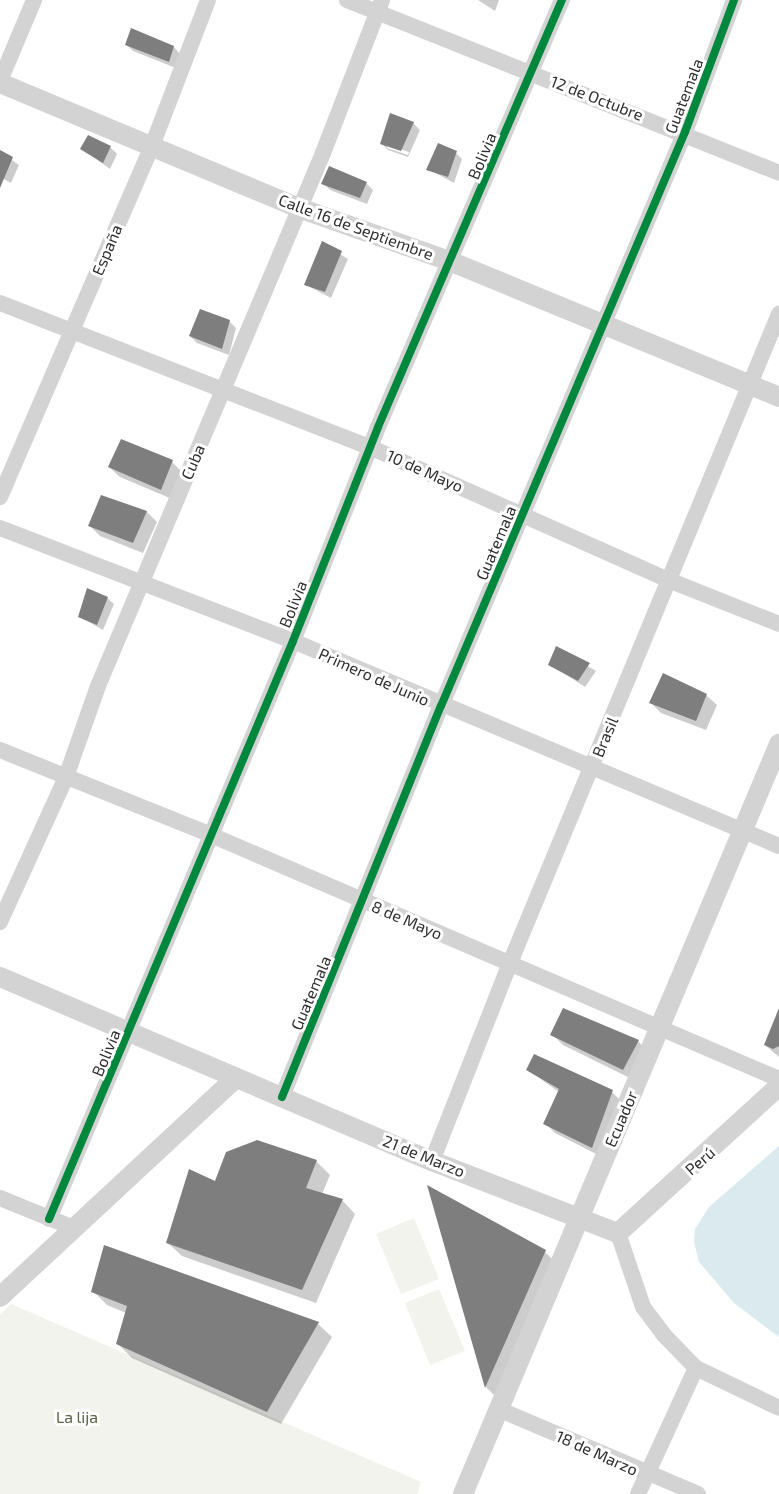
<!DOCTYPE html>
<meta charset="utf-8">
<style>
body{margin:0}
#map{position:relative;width:779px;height:1494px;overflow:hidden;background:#fff;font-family:"Exo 2",sans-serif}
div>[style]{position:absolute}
.green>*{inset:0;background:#f1f3ec}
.water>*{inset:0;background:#dbeaef}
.shadow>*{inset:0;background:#0003}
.building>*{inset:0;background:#7e7e7e}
.minor>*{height:16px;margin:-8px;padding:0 8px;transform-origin:8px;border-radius:8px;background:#d3d3d3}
.tertiary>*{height:20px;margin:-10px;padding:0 10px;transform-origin:10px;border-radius:10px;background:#d3d3d3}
.cycleway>*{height:8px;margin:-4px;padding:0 4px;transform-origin:4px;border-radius:4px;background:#00873e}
span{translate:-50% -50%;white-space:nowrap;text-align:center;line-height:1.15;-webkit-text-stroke:6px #fff;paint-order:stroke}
.street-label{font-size:16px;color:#2e2e2e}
.park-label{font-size:16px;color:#576540}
</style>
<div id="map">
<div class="green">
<i style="clip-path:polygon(414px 1218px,439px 1279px,401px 1294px,376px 1234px)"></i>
<i style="clip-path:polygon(439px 1289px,465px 1351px,430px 1365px,405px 1303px)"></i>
<i style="clip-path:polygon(11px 1304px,421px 1482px,417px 1494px,0 1494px,0 1315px)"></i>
</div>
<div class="water">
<i style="clip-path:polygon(779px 1146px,779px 1337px,734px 1303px,699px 1262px,694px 1242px,695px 1229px,709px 1207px)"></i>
</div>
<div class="shadow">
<i style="clip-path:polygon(478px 0,499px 0,495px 11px)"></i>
<i style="clip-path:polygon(127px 45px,174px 47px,180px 54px,176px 68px,133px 51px)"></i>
<i style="clip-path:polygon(evenodd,413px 123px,420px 130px,408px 157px,388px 150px,381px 143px,413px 123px,387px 145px,409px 152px,408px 155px,387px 148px,387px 145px)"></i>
<i style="clip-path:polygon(110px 147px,117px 154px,110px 169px,82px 149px)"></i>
<i style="clip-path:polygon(0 152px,19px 165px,11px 183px,0 177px)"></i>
<i style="clip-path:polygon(456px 153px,462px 159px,454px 183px,428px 169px)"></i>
<i style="clip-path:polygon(323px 183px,366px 183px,373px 190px,367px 204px,330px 190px)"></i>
<i style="clip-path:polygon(322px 243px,348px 259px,331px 298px,306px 285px)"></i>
<i style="clip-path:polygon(229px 321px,236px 328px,229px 355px,197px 343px,190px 336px)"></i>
<i style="clip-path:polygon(172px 462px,182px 472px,172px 499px,120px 477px,109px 467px)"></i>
<i style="clip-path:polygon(102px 497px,147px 512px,157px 522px,143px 553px,100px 536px,90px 526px)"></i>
<i style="clip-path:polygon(107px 598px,114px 604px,103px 630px,80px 617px)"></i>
<i style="clip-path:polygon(557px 648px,596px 671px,585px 687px,550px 664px)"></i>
<i style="clip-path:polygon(706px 695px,717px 705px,706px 730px,661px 713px,651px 703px)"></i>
<i style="clip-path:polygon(779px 1009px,779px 1057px,765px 1045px)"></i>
<i style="clip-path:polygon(552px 1034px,638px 1041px,648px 1052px,634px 1080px,563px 1045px)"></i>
<i style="clip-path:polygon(528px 1070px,612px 1092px,622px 1102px,602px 1157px,555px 1133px,545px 1123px,559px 1092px)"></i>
<i style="clip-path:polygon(316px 1161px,330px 1175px,322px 1194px,342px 1200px,355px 1214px,316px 1303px,182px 1256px,168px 1243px,215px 1184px)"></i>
<i style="clip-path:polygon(429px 1188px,545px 1252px,558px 1265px,499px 1400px,486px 1387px)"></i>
<i style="clip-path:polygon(105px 1247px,318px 1324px,332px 1337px,281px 1424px,132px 1358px,118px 1344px,126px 1313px,107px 1305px,93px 1291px)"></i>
</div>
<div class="building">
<i style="clip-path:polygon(131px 28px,174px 46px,169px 62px,125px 45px)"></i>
<i style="clip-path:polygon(390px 113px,414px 122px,401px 151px,380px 144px)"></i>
<i style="clip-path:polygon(88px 135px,111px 146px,103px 163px,80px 149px)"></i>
<i style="clip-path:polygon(438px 143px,457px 151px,448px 177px,426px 170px)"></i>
<i style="clip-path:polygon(0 150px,13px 157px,0 188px)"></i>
<i style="clip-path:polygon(329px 166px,367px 182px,360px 198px,321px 184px)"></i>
<i style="clip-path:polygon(322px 241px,342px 251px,325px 292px,304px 285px)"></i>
<i style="clip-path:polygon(200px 309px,230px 320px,222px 349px,189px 336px)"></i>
<i style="clip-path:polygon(121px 439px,173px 460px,161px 490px,108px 467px)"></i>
<i style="clip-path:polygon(101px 495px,147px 511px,133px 543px,88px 526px)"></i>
<i style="clip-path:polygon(87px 588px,108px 597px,97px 625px,78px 617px)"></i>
<i style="clip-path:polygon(556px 646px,590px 663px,578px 681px,548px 665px)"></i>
<i style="clip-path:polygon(663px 673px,707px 694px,696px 721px,649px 703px)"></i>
<i style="clip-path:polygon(563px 1008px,639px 1040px,623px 1070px,550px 1035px)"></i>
<i style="clip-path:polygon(779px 1008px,779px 1046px,773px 1049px,764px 1045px)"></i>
<i style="clip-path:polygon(534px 1054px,613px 1090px,592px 1148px,543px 1124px,559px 1089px,526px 1070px)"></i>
<i style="clip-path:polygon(257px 1140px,317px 1160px,306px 1188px,343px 1199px,302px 1290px,166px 1243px,189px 1169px,215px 1181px,226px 1152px)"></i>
<i style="clip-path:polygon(427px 1185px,546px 1250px,485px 1388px)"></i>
<i style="clip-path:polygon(104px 1245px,319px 1322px,267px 1412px,116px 1344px,127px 1306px,91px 1292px)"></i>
</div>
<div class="minor">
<i style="left:347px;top:0;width:465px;rotate:21.8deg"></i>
<i style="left:0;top:81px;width:88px;rotate:-67.2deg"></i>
<i style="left:0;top:303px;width:399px;rotate:21.3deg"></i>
<i style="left:372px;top:448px;width:327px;rotate:24deg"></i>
<i style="left:671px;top:581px;width:116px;rotate:21.7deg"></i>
<i style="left:0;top:497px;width:382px;rotate:-66.6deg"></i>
<i style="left:152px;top:146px;width:156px;rotate:-69deg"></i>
<i style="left:0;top:528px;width:314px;rotate:21.1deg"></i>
<i style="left:293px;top:641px;width:527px;rotate:22.87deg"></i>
<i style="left:0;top:750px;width:227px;rotate:21.9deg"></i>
<i style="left:211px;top:835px;width:618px;rotate:23.25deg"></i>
<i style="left:0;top:922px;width:159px;rotate:-65.5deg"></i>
<i style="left:66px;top:777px;width:96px;rotate:-70.6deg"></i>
<i style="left:98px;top:686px;width:579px;rotate:-67.11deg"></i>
<i style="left:323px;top:153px;width:164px;rotate:-68.9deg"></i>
<i style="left:282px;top:1097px;width:422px;rotate:-67.9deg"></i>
<i style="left:441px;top:706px;width:624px;rotate:-66.97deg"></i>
<i style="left:685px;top:132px;width:141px;rotate:-69.6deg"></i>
<i style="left:432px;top:1161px;width:213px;rotate:-68.5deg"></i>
<i style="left:510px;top:963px;width:703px;rotate:-67.49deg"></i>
<i style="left:0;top:1198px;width:80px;rotate:22.1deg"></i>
<i style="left:49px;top:1219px;width:627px;rotate:-67.11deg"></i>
<i style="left:293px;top:641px;width:230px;rotate:-68.3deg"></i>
<i style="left:378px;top:427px;width:465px;rotate:-66.7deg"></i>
<i style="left:618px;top:1233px;width:78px;rotate:71.3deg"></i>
<i style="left:643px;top:1307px;width:34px;rotate:53deg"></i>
<i style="left:663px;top:1334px;width:47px;rotate:45.9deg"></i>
<i style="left:696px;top:1368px;width:92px;rotate:25.7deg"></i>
<i style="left:498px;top:1409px;width:217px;rotate:23deg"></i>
<i style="left:638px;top:1494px;width:139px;rotate:-65.3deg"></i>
</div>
<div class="tertiary">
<i style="left:0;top:83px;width:324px;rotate:22.7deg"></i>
<i style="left:299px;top:208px;width:162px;rotate:19.4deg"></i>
<i style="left:452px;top:262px;width:354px;rotate:22.4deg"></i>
<i style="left:0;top:977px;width:470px;rotate:23.1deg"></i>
<i style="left:432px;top:1161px;width:199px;rotate:21.2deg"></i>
<i style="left:618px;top:1233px;width:218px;rotate:-42.4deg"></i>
<i style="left:0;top:1297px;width:322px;rotate:-42.9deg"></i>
<i style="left:463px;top:1494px;width:814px;rotate:-67.15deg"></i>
</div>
<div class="cycleway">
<i style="left:282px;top:1097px;width:422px;rotate:-67.9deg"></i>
<i style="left:441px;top:706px;width:624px;rotate:-66.97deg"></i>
<i style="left:685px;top:132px;width:141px;rotate:-69.6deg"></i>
<i style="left:49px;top:1219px;width:627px;rotate:-67.11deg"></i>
<i style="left:293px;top:641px;width:230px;rotate:-68.3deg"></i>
<i style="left:378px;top:427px;width:465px;rotate:-66.7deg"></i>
</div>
<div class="street-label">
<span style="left:684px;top:96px;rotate:-69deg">Guatemala</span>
<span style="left:597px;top:98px;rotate:21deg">12 de Octubre</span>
<span style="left:482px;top:156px;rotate:-67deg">Bolivia</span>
<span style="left:356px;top:227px;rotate:20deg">Calle 16 de Septiembre</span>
<span style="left:107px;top:250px;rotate:-67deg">España</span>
<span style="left:193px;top:462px;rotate:-67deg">Cuba</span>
<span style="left:425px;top:471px;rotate:24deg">10 de Mayo</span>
<span style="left:496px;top:543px;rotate:-67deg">Guatemala</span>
<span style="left:293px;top:604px;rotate:-68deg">Bolivia</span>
<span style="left:374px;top:677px;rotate:24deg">Primero de Junio</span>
<span style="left:605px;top:737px;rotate:-67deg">Brasil</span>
<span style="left:407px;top:920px;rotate:23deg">8 de Mayo</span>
<span style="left:311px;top:993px;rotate:-67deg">Guatemala</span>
<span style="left:106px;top:1053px;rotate:-67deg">Bolivia</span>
<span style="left:621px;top:1119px;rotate:-67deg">Ecuador</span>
<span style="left:424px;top:1156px;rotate:22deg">21 de Marzo</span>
<span style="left:700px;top:1161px;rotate:-41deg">Perú</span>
<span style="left:597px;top:1453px;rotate:24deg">18 de Marzo</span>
</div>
<div class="park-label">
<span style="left:77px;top:1417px">La lija</span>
</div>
</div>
